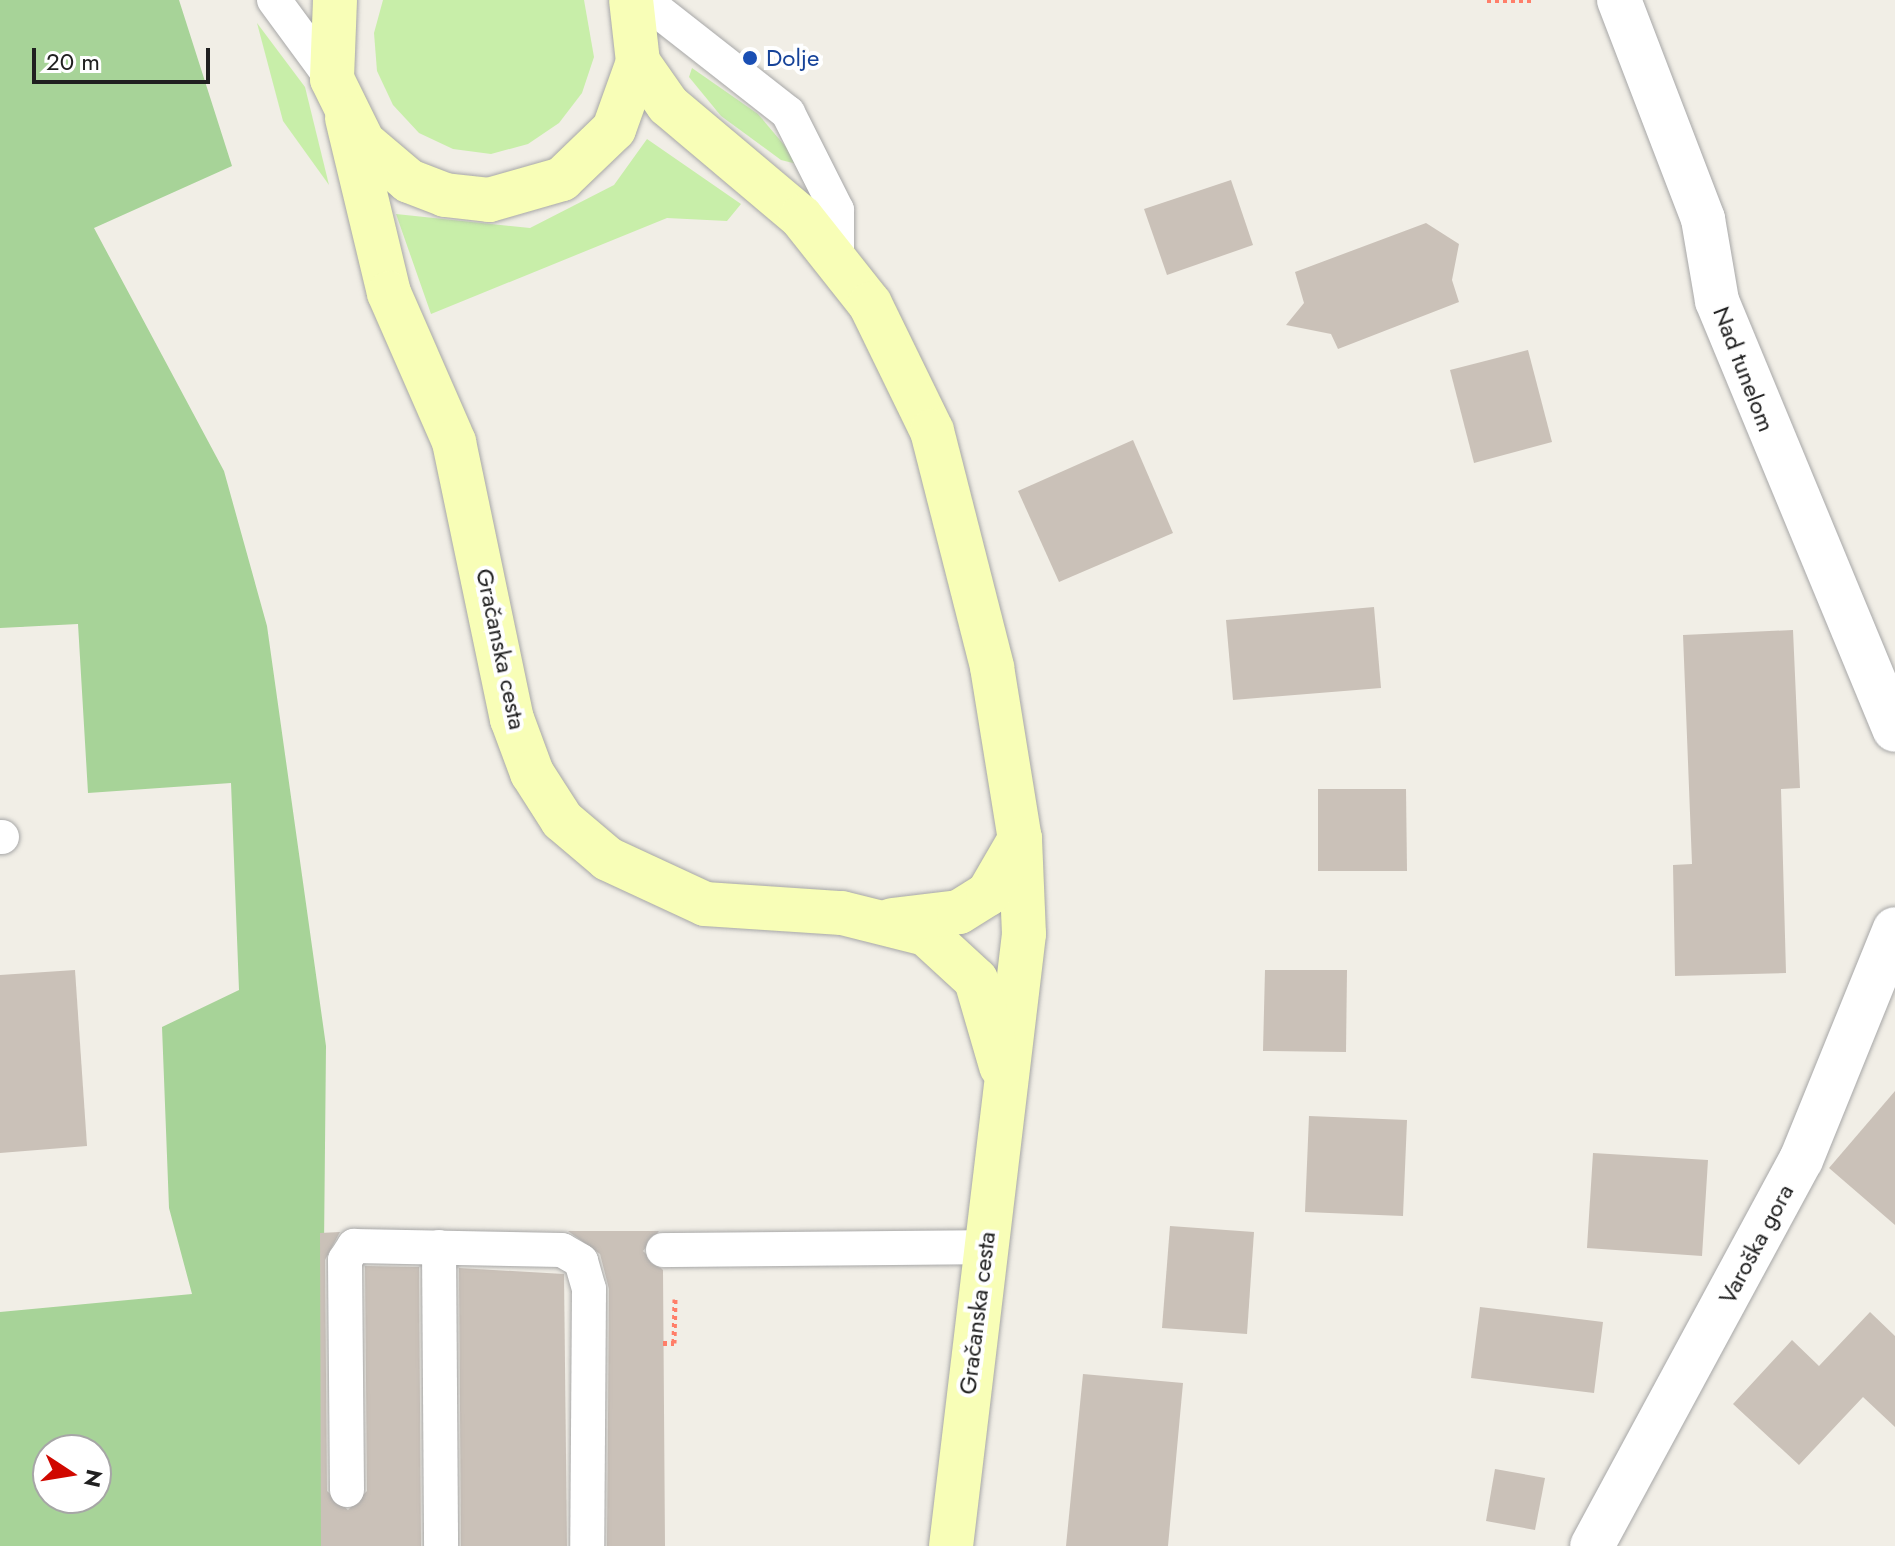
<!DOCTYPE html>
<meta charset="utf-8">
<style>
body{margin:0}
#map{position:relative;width:1895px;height:1546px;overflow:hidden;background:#f1eee6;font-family:Jost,sans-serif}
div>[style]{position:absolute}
.grass>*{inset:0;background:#c8eea9}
.forest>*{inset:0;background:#a7d398}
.building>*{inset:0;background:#cac1b8}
.path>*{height:5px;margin-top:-2.5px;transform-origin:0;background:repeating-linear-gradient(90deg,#ff7e69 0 4px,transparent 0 8px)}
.roads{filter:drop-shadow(0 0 2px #a7a7a7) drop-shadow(0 0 2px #a7a7a7)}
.service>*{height:34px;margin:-17px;padding:0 17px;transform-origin:17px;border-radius:17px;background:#fff}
.minor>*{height:44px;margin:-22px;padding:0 22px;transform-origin:22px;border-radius:22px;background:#fff}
.secondary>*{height:44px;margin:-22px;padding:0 22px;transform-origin:22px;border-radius:22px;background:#f8feb7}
.dots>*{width:22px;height:22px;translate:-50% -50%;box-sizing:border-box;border:4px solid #fff;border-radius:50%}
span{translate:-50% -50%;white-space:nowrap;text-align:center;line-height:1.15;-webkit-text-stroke:8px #fff;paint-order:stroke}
.transit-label{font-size:24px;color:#164399}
.left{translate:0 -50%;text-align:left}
.street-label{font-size:24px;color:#202020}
.north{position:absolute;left:32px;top:1434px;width:80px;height:80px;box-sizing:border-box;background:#fff;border:2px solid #a6a6a6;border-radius:50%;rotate:102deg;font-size:22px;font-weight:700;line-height:32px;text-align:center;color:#202020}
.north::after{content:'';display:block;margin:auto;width:28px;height:36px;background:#d00800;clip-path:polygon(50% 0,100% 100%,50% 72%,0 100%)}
.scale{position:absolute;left:32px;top:48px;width:178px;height:36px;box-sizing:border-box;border:4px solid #202020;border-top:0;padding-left:10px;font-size:24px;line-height:28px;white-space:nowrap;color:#202020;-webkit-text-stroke:6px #fff;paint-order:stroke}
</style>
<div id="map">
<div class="grass">
<i style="clip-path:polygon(383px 0,584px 0,594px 57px,582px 93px,559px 123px,528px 144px,491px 154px,453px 149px,419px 133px,393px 105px,377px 71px,374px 33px)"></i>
<i style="clip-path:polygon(257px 23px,305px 87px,329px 185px,283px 121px)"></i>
<i style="clip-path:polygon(692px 68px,758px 114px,801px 165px,781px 160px,721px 116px,689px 77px)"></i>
<i style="clip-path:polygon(647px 139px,741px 204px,727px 221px,667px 218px,431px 314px,396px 214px,530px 228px,614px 185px)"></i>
</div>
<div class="forest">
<i style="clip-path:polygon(evenodd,0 0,179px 0,232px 166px,94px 228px,224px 471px,267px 626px,326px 1046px,321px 1546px,0 1546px,0 1312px,192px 1294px,169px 1208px,162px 1027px,239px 990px,231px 783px,88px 793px,78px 624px,0 628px,0 0,48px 1450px,96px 1450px,96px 1498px,48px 1498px,48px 1450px)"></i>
</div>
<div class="building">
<i style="clip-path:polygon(1231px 180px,1253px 245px,1167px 275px,1144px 209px)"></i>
<i style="clip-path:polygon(1426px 223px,1459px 244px,1452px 280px,1459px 302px,1338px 349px,1331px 334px,1286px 325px,1304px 303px,1295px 272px)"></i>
<i style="clip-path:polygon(1528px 350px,1552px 442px,1474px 463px,1450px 370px)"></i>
<i style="clip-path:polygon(1133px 440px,1173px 533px,1059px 582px,1018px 491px)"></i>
<i style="clip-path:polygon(1374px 607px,1381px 688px,1233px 700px,1226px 620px)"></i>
<i style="clip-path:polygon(1793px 630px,1800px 788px,1781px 789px,1786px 973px,1675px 976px,1673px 865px,1692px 864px,1683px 635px)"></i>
<i style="clip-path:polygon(1318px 789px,1406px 789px,1407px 871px,1318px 871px)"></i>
<i style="clip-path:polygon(75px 970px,87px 1146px,0 1153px,0 975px)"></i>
<i style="clip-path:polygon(1265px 970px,1347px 970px,1346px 1052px,1263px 1051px)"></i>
<i style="clip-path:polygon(1895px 1091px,1895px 1225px,1829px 1168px)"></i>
<i style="clip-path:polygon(1309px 1116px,1407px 1120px,1403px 1216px,1305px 1212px)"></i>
<i style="clip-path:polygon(1593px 1153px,1708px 1160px,1702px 1256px,1587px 1248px)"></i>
<i style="clip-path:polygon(1170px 1226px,1254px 1232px,1247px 1334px,1162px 1328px)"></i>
<i style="clip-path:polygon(568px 1231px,659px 1231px,643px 1251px,663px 1270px,665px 1546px,607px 1546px,609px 1289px,600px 1254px)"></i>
<i style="clip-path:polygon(340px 1232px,325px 1260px,327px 1491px,348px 1510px,367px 1491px,365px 1266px,419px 1267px,421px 1546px,321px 1546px,320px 1233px)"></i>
<i style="clip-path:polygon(459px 1268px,564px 1274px,567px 1546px,461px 1546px)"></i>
<i style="clip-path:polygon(1480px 1307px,1603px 1322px,1594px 1393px,1471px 1378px)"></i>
<i style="clip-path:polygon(1870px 1312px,1895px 1336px,1895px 1427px,1863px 1397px,1799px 1465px,1733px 1404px,1792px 1340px,1819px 1366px)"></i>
<i style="clip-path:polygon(1083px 1374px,1183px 1383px,1168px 1546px,1066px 1546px)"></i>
<i style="clip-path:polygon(1495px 1469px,1545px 1478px,1535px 1530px,1486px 1521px)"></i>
</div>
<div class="path">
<i style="left:1487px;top:0;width:48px"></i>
<i style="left:663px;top:1343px;width:11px"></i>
<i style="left:674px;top:1343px;width:44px;rotate:-88.7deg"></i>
</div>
<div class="roads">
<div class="service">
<i style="left:274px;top:0;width:98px;rotate:53.7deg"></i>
<i style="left:644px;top:0;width:183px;rotate:38.1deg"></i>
<i style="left:788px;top:113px;width:109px;rotate:63.2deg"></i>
<i style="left:837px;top:210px;width:49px;rotate:90deg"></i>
<i style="left:0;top:837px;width:2px"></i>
<i style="left:439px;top:1247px;width:299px;rotate:89.6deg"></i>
<i style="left:663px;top:1250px;width:323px;rotate:-0.5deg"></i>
<i style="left:347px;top:1490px;width:230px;rotate:-90.5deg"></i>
<i style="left:345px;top:1260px;width:17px;rotate:-57deg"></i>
<i style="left:354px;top:1246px;width:208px;rotate:1.1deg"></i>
<i style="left:562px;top:1250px;width:22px;rotate:30deg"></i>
<i style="left:581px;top:1261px;width:29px;rotate:74deg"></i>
<i style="left:589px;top:1289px;width:257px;rotate:90.4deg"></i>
</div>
<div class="minor">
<i style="left:1619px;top:0;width:235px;rotate:69deg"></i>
<i style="left:1703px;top:219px;width:83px;rotate:80.3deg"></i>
<i style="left:1717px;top:301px;width:464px;rotate:67.5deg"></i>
<i style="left:1592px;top:1546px;width:439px;rotate:-61.6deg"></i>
<i style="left:1801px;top:1160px;width:249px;rotate:-67.9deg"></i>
</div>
<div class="secondary">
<i style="left:335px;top:0;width:79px;rotate:92.2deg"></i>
<i style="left:332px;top:79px;width:70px;rotate:63.8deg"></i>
<i style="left:363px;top:142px;width:60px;rotate:40.3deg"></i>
<i style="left:409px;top:181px;width:39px;rotate:21deg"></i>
<i style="left:445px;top:195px;width:44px;rotate:6.5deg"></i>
<i style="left:489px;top:200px;width:76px;rotate:-16deg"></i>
<i style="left:562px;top:179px;width:72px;rotate:-43.9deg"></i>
<i style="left:614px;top:129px;width:71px;rotate:-70.3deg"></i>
<i style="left:638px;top:62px;width:62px;rotate:-96.4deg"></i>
<i style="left:638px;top:62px;width:52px;rotate:55.1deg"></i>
<i style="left:668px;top:105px;width:174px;rotate:40.1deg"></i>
<i style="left:801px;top:217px;width:111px;rotate:51.6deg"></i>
<i style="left:870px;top:304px;width:141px;rotate:64deg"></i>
<i style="left:932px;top:431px;width:244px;rotate:75.7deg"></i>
<i style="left:992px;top:667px;width:174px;rotate:80.8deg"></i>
<i style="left:1020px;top:839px;width:95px;rotate:87.6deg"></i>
<i style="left:1024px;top:934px;width:616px;rotate:96.8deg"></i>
<i style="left:347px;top:118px;width:180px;rotate:76.5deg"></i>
<i style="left:389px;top:293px;width:163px;rotate:66.4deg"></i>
<i style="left:454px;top:442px;width:283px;rotate:78.2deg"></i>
<i style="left:512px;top:719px;width:58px;rotate:69.7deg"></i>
<i style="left:532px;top:773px;width:56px;rotate:57.4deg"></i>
<i style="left:562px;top:820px;width:60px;rotate:40.3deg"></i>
<i style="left:608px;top:859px;width:107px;rotate:24.9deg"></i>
<i style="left:705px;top:904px;width:137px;rotate:3.8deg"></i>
<i style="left:842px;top:913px;width:87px;rotate:14deg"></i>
<i style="left:926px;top:934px;width:68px;rotate:42.6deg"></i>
<i style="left:976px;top:980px;width:90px;rotate:73.8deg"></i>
<i style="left:892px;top:920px;width:67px;rotate:-6.8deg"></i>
<i style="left:959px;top:912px;width:34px;rotate:-32deg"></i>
<i style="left:988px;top:894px;width:64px;rotate:-59.8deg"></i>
</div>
</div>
<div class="dots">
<i style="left:750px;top:58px;background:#1a4fb4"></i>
</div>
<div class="transit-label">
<span class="left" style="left:766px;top:58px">Dolje</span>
</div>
<div class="street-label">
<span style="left:1744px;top:369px;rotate:69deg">Nad tunelom</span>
<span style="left:501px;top:649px;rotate:78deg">Gračanska cesta</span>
<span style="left:1756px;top:1244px;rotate:-62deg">Varoška gora</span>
<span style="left:977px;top:1313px;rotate:-83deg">Gračanska cesta</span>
</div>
<div class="north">N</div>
<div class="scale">20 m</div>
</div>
